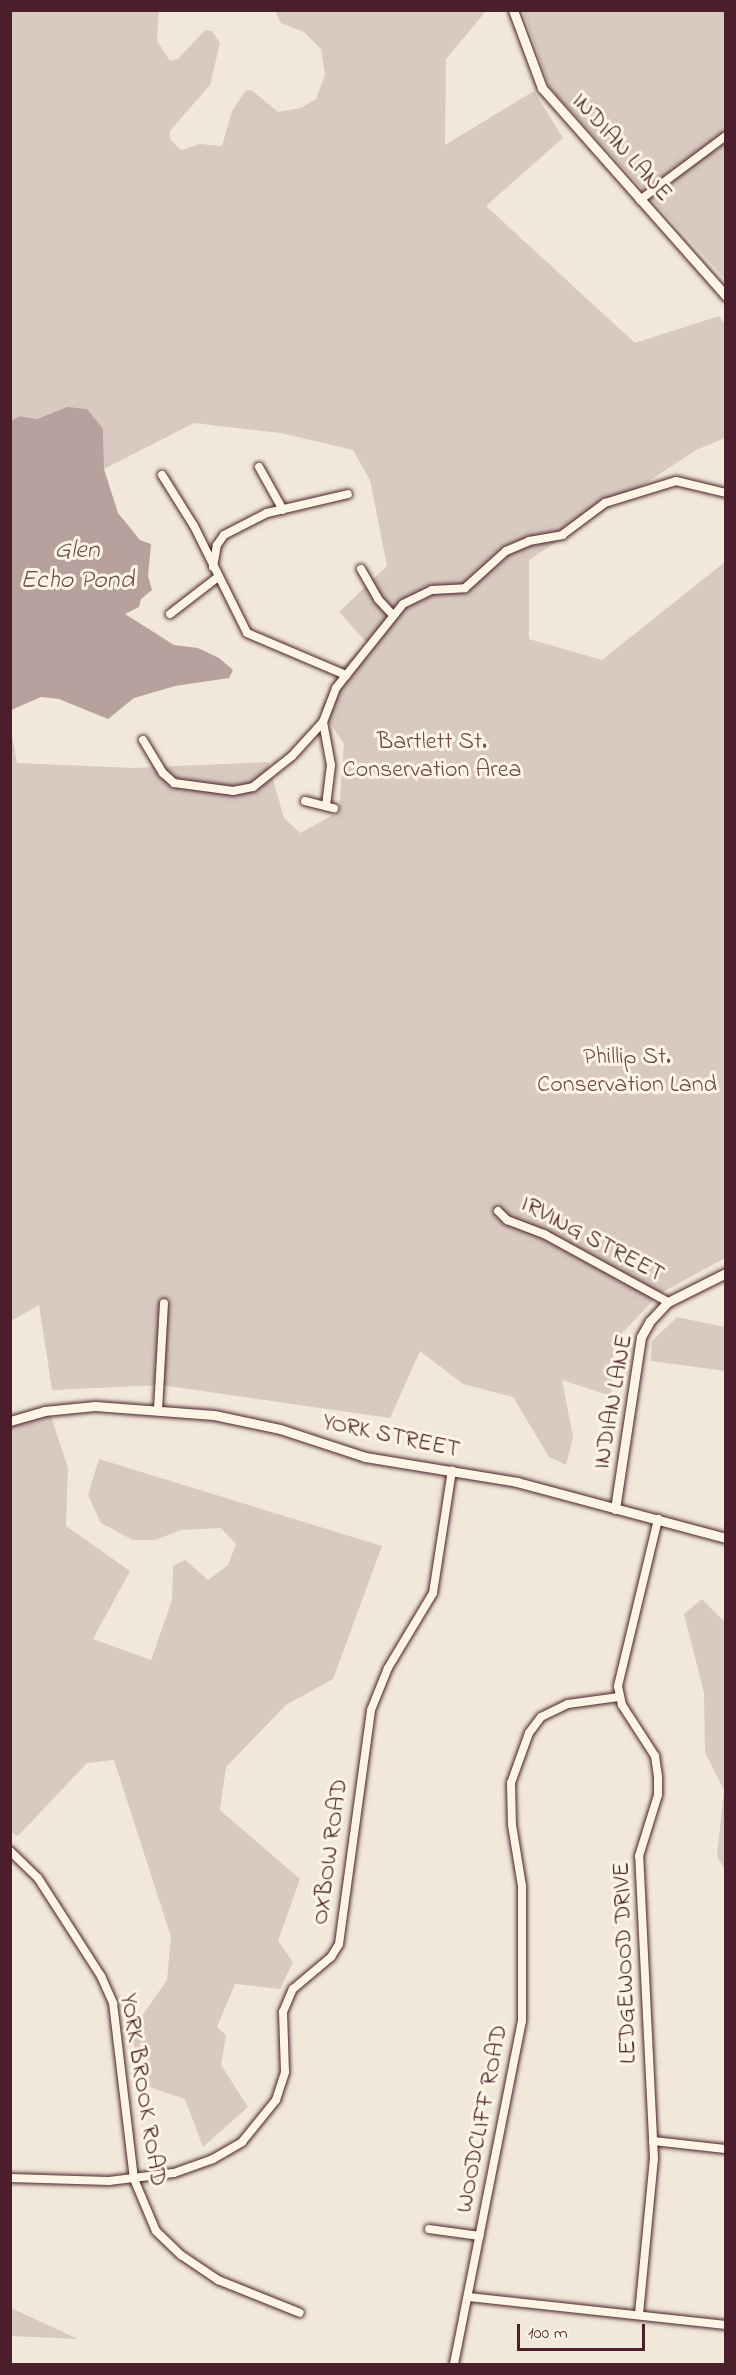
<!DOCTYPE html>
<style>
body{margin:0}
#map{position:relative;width:736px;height:2375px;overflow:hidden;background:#f1e8da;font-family:"Indie Flower",sans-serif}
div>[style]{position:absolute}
.green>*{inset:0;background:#d8cac0}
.water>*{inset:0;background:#b6a19c}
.roads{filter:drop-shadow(0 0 2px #4a1f2b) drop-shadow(0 0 2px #4a1f2b)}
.minor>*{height:8px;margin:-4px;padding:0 4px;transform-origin:4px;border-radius:4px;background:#fcf5e5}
.tertiary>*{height:9px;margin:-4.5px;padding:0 4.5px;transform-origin:4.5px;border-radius:4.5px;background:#fcf5e5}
span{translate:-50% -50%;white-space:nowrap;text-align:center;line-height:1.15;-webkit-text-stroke:6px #fcf5e5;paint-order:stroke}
.street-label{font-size:24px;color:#4a1f2b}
.park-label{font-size:24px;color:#6e4a50}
.water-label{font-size:26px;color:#704c53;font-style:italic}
.frame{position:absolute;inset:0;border:12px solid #4a1f2b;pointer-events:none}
.scale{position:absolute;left:517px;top:2324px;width:128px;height:27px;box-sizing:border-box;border:3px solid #4a1f2b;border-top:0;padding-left:8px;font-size:18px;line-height:21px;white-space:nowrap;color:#4a1f2b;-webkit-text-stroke:4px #fcf5e5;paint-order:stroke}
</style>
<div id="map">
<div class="green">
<i style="clip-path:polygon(11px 11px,159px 11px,157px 41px,170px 61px,178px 59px,205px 30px,212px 31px,220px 43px,210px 85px,170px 131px,170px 139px,181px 150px,200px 144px,222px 146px,232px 111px,246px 90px,253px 91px,278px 112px,301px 108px,316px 99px,325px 75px,321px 49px,304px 32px,281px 23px,275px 11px,486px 11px,446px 59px,445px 145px,534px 91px,563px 138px,486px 206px,635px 343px,719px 316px,725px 325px,725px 438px,696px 450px,529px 560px,529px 639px,602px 660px,726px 561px,725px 1258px,659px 1294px,614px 1342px,611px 1396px,562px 1380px,573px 1437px,566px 1465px,549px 1457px,513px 1397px,463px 1384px,420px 1351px,390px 1418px,161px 1385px,52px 1390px,39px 1305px,11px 1321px,10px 724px,17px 763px,134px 768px,268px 762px,284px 818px,300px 833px,339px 812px,344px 744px,321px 709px,342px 667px,367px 643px,339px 612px,387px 566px,370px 480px,353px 450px,281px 433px,194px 423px,104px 469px,103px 429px,67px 407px,37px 419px,19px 416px,11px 421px)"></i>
<i style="clip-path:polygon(523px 11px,725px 11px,725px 279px,550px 88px)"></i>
<i style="clip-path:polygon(677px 1317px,725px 1327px,725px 1371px,651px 1361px,652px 1341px)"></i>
<i style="clip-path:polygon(49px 1410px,68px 1468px,66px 1526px,130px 1571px,93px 1639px,151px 1660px,172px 1600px,173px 1566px,185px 1560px,208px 1580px,228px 1565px,236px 1544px,221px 1528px,181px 1530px,155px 1540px,133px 1540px,101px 1523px,88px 1495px,99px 1459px,382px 1546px,333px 1679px,286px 1705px,226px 1767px,220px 1810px,300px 1879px,278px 1941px,293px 1962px,280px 1989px,235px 1984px,217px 2027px,226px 2035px,221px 2065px,248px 2107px,203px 2147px,185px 2099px,143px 2085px,131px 2032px,167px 1980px,171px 1937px,114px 1760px,87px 1763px,18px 1836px,11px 1832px,10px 1421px)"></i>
<i style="clip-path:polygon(702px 1599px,725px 1622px,725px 1870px,717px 1856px,724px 1790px,705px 1752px,704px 1693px,684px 1614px)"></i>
<i style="clip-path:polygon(11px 2308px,78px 2339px,11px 2336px)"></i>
</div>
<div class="water">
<i style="clip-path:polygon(67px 407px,87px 409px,103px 429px,104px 469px,118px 513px,140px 540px,151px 544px,148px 576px,152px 590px,141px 599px,139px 607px,125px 614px,174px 645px,198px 648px,219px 658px,233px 670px,229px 678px,175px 686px,134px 698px,108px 719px,59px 699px,41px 697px,11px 710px,11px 421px,19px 416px,37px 419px)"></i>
</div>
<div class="roads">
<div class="minor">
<i style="left:640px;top:200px;width:107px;rotate:-36.7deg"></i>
<i style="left:259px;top:467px;width:49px;rotate:60.8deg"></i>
<i style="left:162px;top:475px;width:60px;rotate:57.9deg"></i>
<i style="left:194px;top:526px;width:119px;rotate:63.6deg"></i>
<i style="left:247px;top:633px;width:108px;rotate:23deg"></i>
<i style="left:213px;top:567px;width:22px;rotate:-80deg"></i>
<i style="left:217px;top:545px;width:12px;rotate:-55deg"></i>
<i style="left:224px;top:535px;width:48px;rotate:-27.1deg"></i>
<i style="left:267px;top:513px;width:83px;rotate:-13.2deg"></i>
<i style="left:361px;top:569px;width:34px;rotate:60deg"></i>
<i style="left:378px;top:599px;width:21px;rotate:47deg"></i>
<i style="left:170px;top:614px;width:61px;rotate:-37.6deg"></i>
<i style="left:323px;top:722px;width:44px;rotate:79.5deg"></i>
<i style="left:331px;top:765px;width:41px;rotate:97deg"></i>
<i style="left:143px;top:740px;width:39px;rotate:59deg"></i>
<i style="left:163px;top:773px;width:15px;rotate:42deg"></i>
<i style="left:174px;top:783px;width:60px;rotate:7.7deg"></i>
<i style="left:233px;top:791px;width:20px;rotate:-11deg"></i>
<i style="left:253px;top:787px;width:50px;rotate:-38.5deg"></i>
<i style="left:292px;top:756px;width:46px;rotate:-47.6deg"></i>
<i style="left:323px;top:722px;width:36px;rotate:-69deg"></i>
<i style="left:336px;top:688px;width:107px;rotate:-51.4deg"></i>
<i style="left:403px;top:604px;width:32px;rotate:-26deg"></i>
<i style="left:432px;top:590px;width:33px;rotate:-3deg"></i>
<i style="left:465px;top:588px;width:55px;rotate:-42.1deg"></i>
<i style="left:506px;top:551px;width:25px;rotate:-23deg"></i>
<i style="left:529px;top:541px;width:34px;rotate:-10deg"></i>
<i style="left:562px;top:535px;width:54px;rotate:-36.7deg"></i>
<i style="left:605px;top:503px;width:74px;rotate:-17.2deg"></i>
<i style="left:676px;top:481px;width:51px;rotate:13.5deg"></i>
<i style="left:305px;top:801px;width:30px;rotate:14deg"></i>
<i style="left:498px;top:1211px;width:13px;rotate:45deg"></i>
<i style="left:507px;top:1220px;width:40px;rotate:21deg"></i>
<i style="left:544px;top:1234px;width:141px;rotate:28.7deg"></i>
<i style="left:158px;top:1410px;width:107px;rotate:-86.8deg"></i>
<i style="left:10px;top:1851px;width:39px;rotate:44deg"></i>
<i style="left:38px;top:1878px;width:117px;rotate:57.3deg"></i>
<i style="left:101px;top:1976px;width:30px;rotate:66deg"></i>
<i style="left:113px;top:2003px;width:177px;rotate:83.2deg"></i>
<i style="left:134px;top:2179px;width:56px;rotate:67.1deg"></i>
<i style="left:156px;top:2231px;width:35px;rotate:44deg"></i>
<i style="left:181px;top:2255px;width:45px;rotate:34deg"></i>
<i style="left:218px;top:2280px;width:88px;rotate:21.9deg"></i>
<i style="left:653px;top:2141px;width:73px;rotate:6.3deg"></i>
<i style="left:10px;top:2178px;width:99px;rotate:1.7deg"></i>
<i style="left:109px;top:2181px;width:65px;rotate:-7deg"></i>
<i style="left:174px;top:2173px;width:41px;rotate:-19.7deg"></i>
<i style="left:213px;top:2159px;width:34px;rotate:-30deg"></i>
<i style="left:242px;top:2142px;width:54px;rotate:-51deg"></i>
<i style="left:276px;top:2100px;width:29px;rotate:-72deg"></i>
<i style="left:285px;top:2072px;width:60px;rotate:-91.9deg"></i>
<i style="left:283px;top:2012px;width:25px;rotate:-67deg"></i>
<i style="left:293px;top:1989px;width:50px;rotate:-40.1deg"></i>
<i style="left:331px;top:1957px;width:15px;rotate:-58deg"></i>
<i style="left:339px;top:1944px;width:236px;rotate:-82.2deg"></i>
<i style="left:371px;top:1710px;width:45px;rotate:-68deg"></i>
<i style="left:388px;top:1668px;width:87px;rotate:-59deg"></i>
<i style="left:433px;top:1593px;width:124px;rotate:-81.2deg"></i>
<i style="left:429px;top:2229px;width:51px;rotate:7.8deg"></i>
<i style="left:468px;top:2297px;width:260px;rotate:6.2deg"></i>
<i style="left:639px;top:2314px;width:156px;rotate:-84.5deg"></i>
<i style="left:654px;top:2159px;width:303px;rotate:-92.8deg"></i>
<i style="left:639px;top:1856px;width:64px;rotate:-72.7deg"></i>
<i style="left:658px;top:1795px;width:18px;rotate:-90deg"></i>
<i style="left:658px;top:1777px;width:21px;rotate:-98deg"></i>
<i style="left:655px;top:1756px;width:61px;rotate:-122.9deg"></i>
<i style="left:622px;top:1705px;width:19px;rotate:-102deg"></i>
<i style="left:618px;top:1686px;width:172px;rotate:-76.5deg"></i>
<i style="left:454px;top:2364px;width:350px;rotate:-78.8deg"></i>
<i style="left:522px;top:2021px;width:135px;rotate:-90deg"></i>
<i style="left:522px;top:1886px;width:62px;rotate:-99.3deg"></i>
<i style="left:512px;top:1825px;width:42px;rotate:-91.4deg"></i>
<i style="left:511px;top:1783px;width:53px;rotate:-70.2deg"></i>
<i style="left:529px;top:1733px;width:20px;rotate:-53deg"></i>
<i style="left:541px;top:1717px;width:30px;rotate:-26deg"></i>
<i style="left:568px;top:1704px;width:51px;rotate:-7.8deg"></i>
</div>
<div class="tertiary">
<i style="left:513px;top:10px;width:83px;rotate:69.6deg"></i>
<i style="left:542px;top:88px;width:278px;rotate:48.5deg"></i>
<i style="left:10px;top:1421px;width:35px;rotate:-16deg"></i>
<i style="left:44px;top:1411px;width:51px;rotate:-5.6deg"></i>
<i style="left:95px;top:1406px;width:119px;rotate:4.3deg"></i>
<i style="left:214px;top:1415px;width:67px;rotate:12deg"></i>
<i style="left:280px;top:1429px;width:89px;rotate:18.2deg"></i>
<i style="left:365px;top:1457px;width:154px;rotate:9.3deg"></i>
<i style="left:517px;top:1482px;width:216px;rotate:15deg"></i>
<i style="left:615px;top:1509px;width:174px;rotate:-81.4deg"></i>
<i style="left:641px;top:1337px;width:18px;rotate:-61deg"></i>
<i style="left:650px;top:1321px;width:26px;rotate:-47deg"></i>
<i style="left:668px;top:1302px;width:65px;rotate:-26.6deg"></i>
</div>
</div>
<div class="street-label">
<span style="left:621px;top:148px;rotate:48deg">INDIAN LANE</span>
<span style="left:592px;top:1240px;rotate:28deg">IRVING STREET</span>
<span style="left:614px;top:1402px;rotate:-80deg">INDIAN LANE</span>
<span style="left:391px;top:1437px;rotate:12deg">YORK STREET</span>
<span style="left:331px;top:1852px;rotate:-82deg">OXBOW ROAD</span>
<span style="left:626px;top:1963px;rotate:-92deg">LEDGEWOOD DRIVE</span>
<span style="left:142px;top:2090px;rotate:81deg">YORK BROOK ROAD</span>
<span style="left:483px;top:2119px;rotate:-79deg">WOODCLIFF ROAD</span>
</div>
<div class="park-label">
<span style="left:432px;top:757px">Bartlett St.<br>Conservation Area</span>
<span style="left:627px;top:1072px">Phillip St.<br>Conservation Land</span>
</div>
<div class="water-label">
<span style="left:77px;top:567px">Glen<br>Echo Pond</span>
</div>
<div class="frame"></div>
<div class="scale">100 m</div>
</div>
